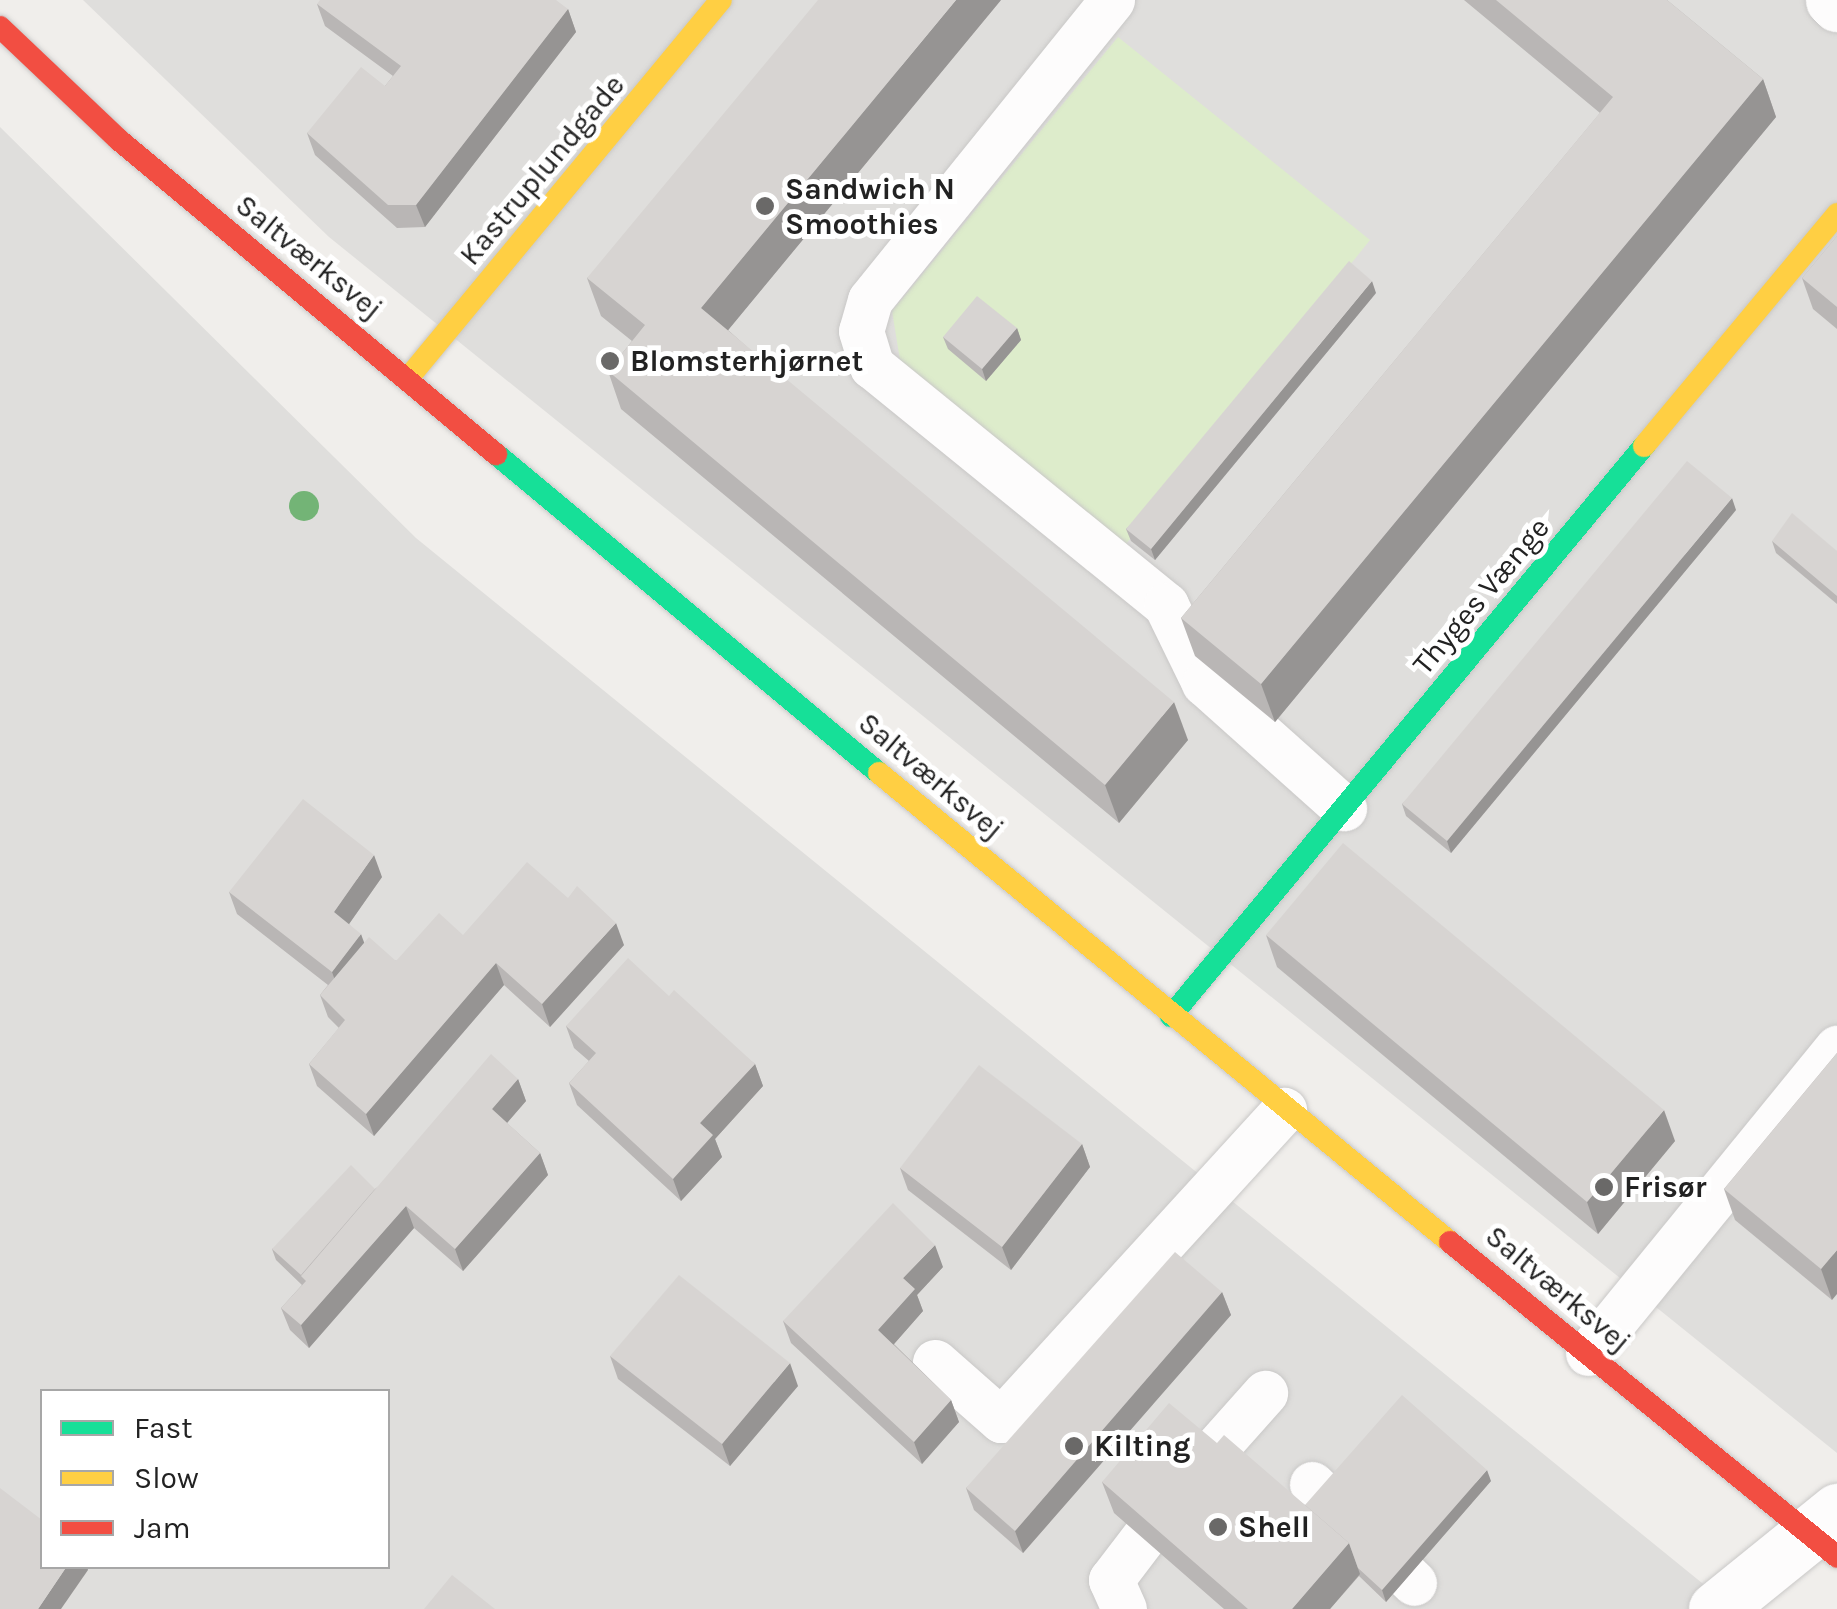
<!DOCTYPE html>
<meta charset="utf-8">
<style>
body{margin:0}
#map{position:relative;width:1837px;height:1609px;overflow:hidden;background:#f0eeeb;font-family:Karla,sans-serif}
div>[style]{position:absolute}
.residential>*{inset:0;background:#dfdedc}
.grass>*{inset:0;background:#ddeccb}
.roads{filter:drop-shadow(0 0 2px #c9c8c7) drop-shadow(0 0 2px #c9c8c7)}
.lane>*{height:45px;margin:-22.5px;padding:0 22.5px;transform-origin:22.5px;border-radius:22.5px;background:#fdfcfc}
.street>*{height:55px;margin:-27.5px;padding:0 27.5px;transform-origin:27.5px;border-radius:27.5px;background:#fdfcfc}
.fast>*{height:22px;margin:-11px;padding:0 11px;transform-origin:11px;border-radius:11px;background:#16e098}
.slow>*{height:22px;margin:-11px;padding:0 11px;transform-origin:11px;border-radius:11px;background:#ffcf43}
.jam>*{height:22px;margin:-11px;padding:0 11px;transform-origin:11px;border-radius:11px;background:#f24e42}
.trees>*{width:30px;height:30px;margin:-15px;border-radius:50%;background:#73b476}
.wall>*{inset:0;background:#b9b6b5}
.shaded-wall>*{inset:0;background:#969493}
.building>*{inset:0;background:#d7d4d2}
.dots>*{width:28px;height:28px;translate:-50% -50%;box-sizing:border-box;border:5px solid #fff;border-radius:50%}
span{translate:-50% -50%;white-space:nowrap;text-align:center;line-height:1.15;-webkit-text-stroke:10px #fff;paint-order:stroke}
.street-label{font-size:30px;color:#222}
.poi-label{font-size:30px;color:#222;font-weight:700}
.left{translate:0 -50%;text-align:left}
.legend{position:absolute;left:40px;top:1389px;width:350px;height:180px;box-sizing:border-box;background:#fff;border:2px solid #a7a7a7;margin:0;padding:12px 18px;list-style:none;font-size:30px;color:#222}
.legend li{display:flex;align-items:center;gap:20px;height:50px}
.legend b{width:50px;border:2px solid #a7a7a7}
</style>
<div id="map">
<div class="residential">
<i style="clip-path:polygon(83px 0,1837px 0,1837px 1453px,329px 237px)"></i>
<i style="clip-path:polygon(evenodd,0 127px,416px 538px,1734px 1609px,0 1609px,0 127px,42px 1392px,388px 1392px,388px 1566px,42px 1566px,42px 1392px)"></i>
</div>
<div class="grass">
<i style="clip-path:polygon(1118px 37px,1370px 240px,1122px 549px,900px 360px,892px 311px)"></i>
</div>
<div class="roads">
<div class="lane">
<i style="left:1112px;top:0;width:385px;rotate:128.9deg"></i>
<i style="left:870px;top:300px;width:32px;rotate:106deg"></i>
<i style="left:861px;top:331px;width:37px;rotate:73deg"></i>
<i style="left:872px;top:366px;width:379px;rotate:39.1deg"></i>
<i style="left:1166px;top:605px;width:87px;rotate:64deg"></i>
<i style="left:1204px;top:683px;width:188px;rotate:41.8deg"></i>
<i style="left:1588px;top:1353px;width:394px;rotate:-50.8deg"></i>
<i style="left:935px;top:1362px;width:88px;rotate:41.3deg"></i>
<i style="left:1001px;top:1420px;width:420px;rotate:-47.6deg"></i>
<i style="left:1208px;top:1457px;width:86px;rotate:-48.3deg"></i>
<i style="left:1312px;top:1484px;width:142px;rotate:44.1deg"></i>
<i style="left:1124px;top:1609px;width:32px;rotate:-114deg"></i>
<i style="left:1111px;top:1580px;width:53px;rotate:-52.7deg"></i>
</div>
<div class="street">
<i style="left:1833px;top:0;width:6px;rotate:45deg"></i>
<i style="left:1716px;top:1609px;width:156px;rotate:-39deg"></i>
</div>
<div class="fast">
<i style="left:496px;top:454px;width:498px;rotate:39.8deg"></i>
<i style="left:1171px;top:1016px;width:741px;rotate:-50.31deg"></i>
</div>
<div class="slow">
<i style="left:409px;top:377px;width:489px;rotate:-50.4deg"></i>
<i style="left:1644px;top:446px;width:302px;rotate:-50.2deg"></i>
<i style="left:879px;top:773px;width:739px;rotate:39.4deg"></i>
</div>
<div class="jam">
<i style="left:0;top:27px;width:164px;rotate:43.5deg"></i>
<i style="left:119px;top:140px;width:491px;rotate:39.8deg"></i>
<i style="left:1450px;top:1242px;width:499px;rotate:39.1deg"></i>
</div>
</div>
<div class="trees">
<i style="left:304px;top:506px"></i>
</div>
<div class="wall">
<i style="clip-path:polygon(1001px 0,728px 330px,1188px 740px,1119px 823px,621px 409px,608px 371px,632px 341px,601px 316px,587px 278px)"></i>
<i style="clip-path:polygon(1464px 0,1667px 0,1763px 79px,1776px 117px,1275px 722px,1195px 656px,1181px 618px,1600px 113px)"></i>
<i style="clip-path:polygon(317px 4px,568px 9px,576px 32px,425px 227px,397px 228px,315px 155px,307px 133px,385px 86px,393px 76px,325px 26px)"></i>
<i style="clip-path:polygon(1837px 236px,1837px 329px,1813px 309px,1802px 278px)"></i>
<i style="clip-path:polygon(1376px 293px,1155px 560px,1131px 541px,1126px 529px)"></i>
<i style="clip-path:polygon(1017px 328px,1021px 340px,986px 381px,948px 349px,943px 337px)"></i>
<i style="clip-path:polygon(1736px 510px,1451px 853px,1406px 816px,1402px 804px)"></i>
<i style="clip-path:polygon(1772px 541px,1837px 551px,1837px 604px,1776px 553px)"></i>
<i style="clip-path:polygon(382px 877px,349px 924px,364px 943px,396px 961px,463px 935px,624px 945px,550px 1027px,504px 985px,374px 1136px,317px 1086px,309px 1064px,339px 1028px,328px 1017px,320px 995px,328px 985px,237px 914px,229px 892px)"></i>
<i style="clip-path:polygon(1266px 935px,1675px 1141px,1598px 1234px,1277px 967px)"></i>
<i style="clip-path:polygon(669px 996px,755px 1064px,763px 1086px,715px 1139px,722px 1157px,681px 1201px,577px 1105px,569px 1083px,589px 1061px,574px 1048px,566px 1026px)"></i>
<i style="clip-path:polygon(1837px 1053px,1832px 1300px,1735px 1220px,1724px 1189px)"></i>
<i style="clip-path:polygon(518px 1079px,526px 1101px,507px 1123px,540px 1153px,548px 1175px,463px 1271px,414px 1228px,309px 1348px,290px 1330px,281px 1308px,302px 1285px,276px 1260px,272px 1249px,375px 1189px)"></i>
<i style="clip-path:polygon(1082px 1144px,1090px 1167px,1011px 1270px,908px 1190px,900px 1168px)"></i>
<i style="clip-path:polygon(943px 1267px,917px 1295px,923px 1311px,894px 1344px,951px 1400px,959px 1422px,922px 1464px,791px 1343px,783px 1321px)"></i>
<i style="clip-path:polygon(1222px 1292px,1231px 1315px,1023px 1553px,974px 1510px,966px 1488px)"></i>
<i style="clip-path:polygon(610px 1356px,798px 1386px,730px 1466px,618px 1379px)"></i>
<i style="clip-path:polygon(1217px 1443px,1305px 1505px,1491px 1481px,1386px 1602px,1359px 1576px,1330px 1609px,1224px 1609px,1114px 1513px,1102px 1482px)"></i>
</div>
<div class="shaded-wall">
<i style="clip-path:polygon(956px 0,1001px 0,715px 346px,701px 308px)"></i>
<i style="clip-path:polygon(568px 9px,576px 32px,425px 227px,416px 205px)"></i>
<i style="clip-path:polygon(1763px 79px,1776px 117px,1275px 722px,1261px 684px)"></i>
<i style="clip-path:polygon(1372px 281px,1376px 293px,1155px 560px,1151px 549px)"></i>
<i style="clip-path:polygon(1017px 328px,1021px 340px,986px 381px,982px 369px)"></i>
<i style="clip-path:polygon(1732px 498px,1736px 510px,1451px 853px,1447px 841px)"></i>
<i style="clip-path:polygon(1174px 702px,1188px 740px,1119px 823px,1105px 785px)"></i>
<i style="clip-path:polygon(374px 855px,382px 877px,342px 934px,334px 912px)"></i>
<i style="clip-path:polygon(616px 923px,624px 945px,550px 1027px,542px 1004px)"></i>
<i style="clip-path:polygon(361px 934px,369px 956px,340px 994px,332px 972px)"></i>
<i style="clip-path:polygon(496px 963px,504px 985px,374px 1136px,366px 1114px)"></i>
<i style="clip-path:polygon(755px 1064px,763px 1086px,715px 1139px,722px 1157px,681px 1201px,673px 1179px,700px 1123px)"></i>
<i style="clip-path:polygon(518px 1079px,526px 1101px,500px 1131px,492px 1109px)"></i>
<i style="clip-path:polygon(1664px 1110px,1675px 1141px,1598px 1234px,1587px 1202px)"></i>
<i style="clip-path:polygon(1082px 1144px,1090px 1167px,1011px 1270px,1002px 1247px)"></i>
<i style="clip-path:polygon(540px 1153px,548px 1175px,463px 1271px,455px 1249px)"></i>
<i style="clip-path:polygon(406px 1206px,414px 1228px,309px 1348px,301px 1325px)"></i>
<i style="clip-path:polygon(935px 1245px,943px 1267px,917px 1295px,923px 1311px,887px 1352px,878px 1330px,903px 1278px)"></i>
<i style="clip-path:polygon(1837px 1250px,1837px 1294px,1832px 1300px,1821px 1269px)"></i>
<i style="clip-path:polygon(1222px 1292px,1231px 1315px,1023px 1553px,1015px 1531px)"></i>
<i style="clip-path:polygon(790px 1363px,798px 1386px,730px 1466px,722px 1444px)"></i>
<i style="clip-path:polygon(951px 1400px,959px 1422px,922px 1464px,914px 1442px)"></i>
<i style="clip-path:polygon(1487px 1470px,1491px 1481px,1386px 1602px,1382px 1590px)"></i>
<i style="clip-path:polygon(1349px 1543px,1360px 1574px,1330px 1609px,1292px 1609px)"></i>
<i style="clip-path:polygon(67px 1566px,87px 1566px,88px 1570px,61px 1609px,38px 1609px)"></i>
</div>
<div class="building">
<i style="clip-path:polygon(320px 0,556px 0,568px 9px,416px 205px,388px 205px,307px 133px,361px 67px,385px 86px,401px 66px,317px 4px)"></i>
<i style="clip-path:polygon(818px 0,956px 0,701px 308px,1174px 702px,1105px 785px,608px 371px,645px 325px,587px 278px)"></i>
<i style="clip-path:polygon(1496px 0,1667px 0,1763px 79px,1261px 684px,1181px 618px,1613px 97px)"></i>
<i style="clip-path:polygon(1837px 236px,1837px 307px,1802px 278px)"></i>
<i style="clip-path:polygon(1349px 261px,1372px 281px,1151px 549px,1126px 529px)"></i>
<i style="clip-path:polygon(977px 296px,1017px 328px,982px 369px,943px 337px)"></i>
<i style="clip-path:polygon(1687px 461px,1732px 498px,1447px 841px,1402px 804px)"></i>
<i style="clip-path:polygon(1792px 513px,1837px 551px,1837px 596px,1772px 541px)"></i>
<i style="clip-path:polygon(303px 799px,374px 855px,334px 912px,361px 934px,332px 972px,229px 892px)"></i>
<i style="clip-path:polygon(1343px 843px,1664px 1110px,1587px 1202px,1266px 935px)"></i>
<i style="clip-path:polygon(527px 862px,568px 898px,577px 886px,616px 923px,542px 1004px,496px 963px,366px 1114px,309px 1064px,345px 1020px,320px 995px,369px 937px,396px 961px,439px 913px,463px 935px)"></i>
<i style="clip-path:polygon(628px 958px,669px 996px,674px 990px,755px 1064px,700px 1123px,713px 1135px,673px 1179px,569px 1083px,596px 1053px,566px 1026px)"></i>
<i style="clip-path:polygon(1837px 1053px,1837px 1250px,1821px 1269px,1724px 1189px)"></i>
<i style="clip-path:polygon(491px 1054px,518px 1079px,492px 1109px,540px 1153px,455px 1249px,406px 1206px,301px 1325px,281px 1308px,306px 1281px,301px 1276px)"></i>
<i style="clip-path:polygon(979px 1065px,1082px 1144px,1002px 1247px,900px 1168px)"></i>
<i style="clip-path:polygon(351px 1165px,375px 1189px,301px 1275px,272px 1249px)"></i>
<i style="clip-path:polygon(893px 1203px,935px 1245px,903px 1278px,915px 1289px,878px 1330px,951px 1400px,914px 1442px,783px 1321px)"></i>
<i style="clip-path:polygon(1175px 1252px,1222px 1292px,1015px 1531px,966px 1488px)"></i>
<i style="clip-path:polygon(679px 1275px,790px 1363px,722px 1444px,610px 1356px)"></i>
<i style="clip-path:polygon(1402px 1395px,1487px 1470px,1382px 1590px,1358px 1568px,1349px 1543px,1305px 1505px)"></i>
<i style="clip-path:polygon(1169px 1403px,1217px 1443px,1224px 1435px,1349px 1543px,1292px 1609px,1248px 1609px,1102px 1482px)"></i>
<i style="clip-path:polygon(0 1488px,42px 1520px,42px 1566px,67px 1566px,38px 1609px,0 1609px)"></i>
<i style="clip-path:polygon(452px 1575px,495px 1609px,424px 1609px)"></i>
</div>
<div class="dots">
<i style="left:765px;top:206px;background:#6a6968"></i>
<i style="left:610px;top:361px;background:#6a6968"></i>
<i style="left:1604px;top:1187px;background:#6a6968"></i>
<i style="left:1074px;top:1446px;background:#6a6968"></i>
<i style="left:1218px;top:1527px;background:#6a6968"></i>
</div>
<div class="street-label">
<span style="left:542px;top:170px;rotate:-50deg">Kastruplundgade</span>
<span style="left:309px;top:257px;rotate:39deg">Saltværksvej</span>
<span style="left:1481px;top:596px;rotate:-50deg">Thyges Vænge</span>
<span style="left:931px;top:776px;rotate:40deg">Saltværksvej</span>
<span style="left:1558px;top:1289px;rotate:40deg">Saltværksvej</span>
</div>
<div class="poi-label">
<span class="left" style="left:785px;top:206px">Sandwich N<br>Smoothies</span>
<span class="left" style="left:630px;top:361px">Blomsterhjørnet</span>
<span class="left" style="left:1624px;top:1187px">Frisør</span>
<span class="left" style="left:1094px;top:1446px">Kilting</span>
<span class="left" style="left:1238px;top:1527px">Shell</span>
</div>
<ul class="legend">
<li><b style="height:12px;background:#16e098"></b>Fast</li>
<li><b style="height:12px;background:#ffcf43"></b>Slow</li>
<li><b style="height:12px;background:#f24e42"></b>Jam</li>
</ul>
</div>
